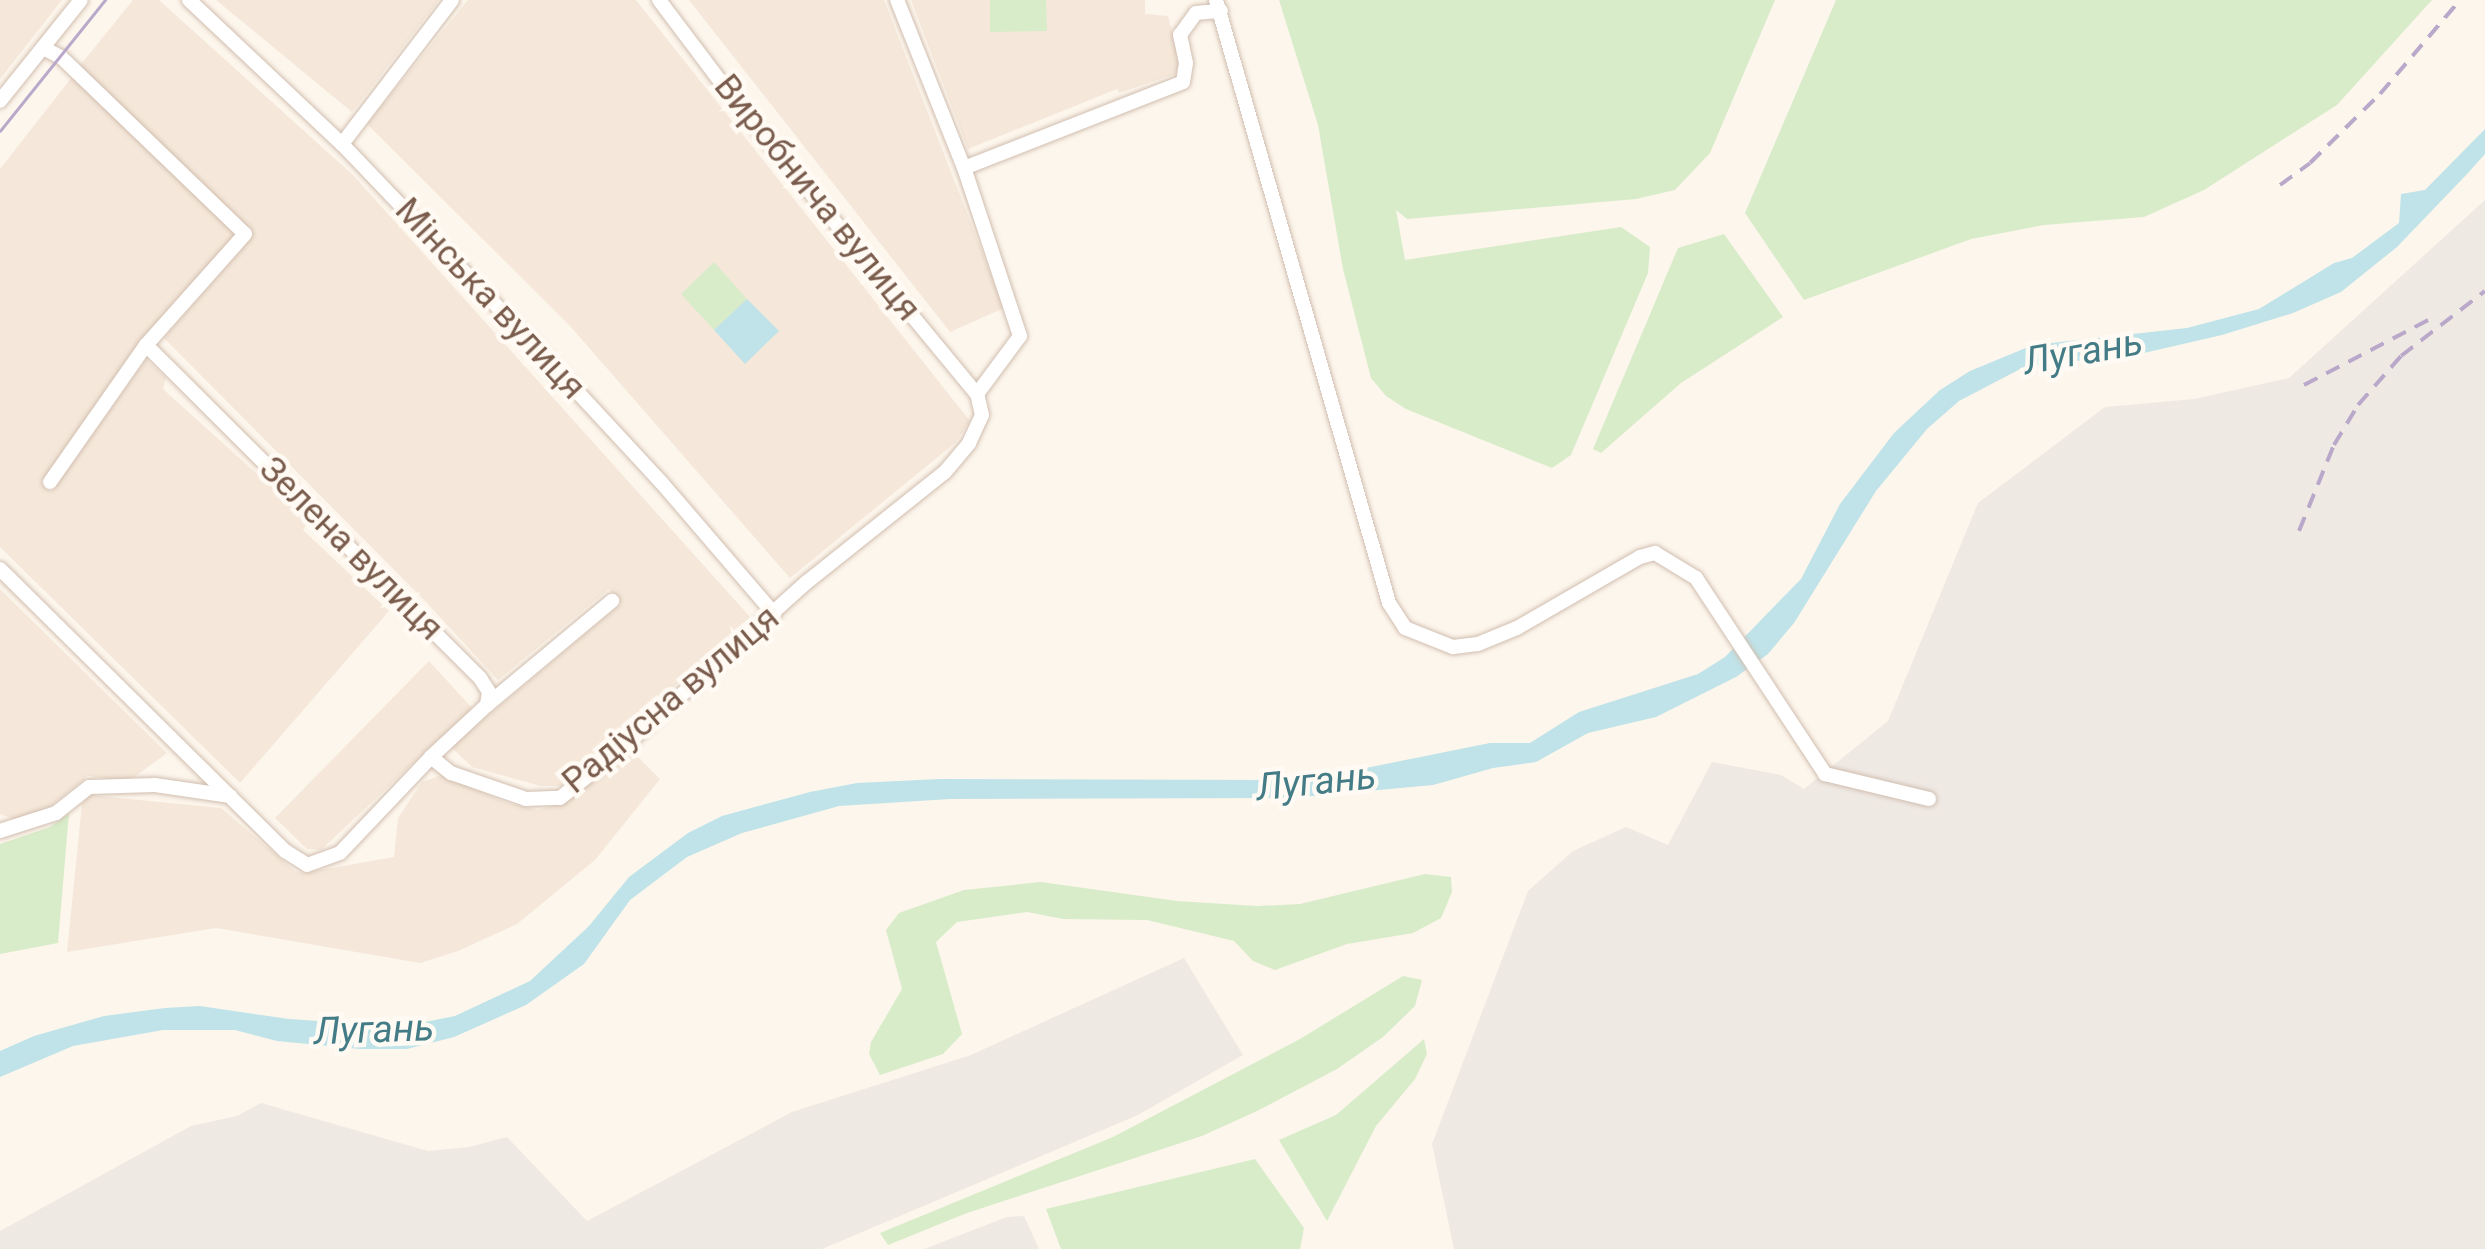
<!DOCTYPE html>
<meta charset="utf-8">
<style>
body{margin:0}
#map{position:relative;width:2485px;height:1249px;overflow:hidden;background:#fdf6ec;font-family:Roboto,sans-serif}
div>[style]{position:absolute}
.residential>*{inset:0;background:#f5e8da}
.industrial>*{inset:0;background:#efe9e4}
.green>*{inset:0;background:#d8ecc9}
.water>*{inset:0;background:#bfe3e8}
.roads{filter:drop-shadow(0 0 2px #d1beb0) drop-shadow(0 0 2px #d1beb0)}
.minor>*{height:14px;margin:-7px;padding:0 7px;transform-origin:7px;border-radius:7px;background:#fff}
.tram>*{height:2.5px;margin:-1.25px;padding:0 1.25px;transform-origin:1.25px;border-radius:1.25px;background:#b9a8c9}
.rail>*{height:4px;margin-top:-2px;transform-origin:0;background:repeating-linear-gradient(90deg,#b9a8c9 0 15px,transparent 0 25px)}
span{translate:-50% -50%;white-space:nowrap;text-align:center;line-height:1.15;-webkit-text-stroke:9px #fffaf3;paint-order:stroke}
.street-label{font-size:35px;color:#7a5c4d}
.water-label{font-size:38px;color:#437c86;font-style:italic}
</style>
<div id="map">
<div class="residential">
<i style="clip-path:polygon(0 0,62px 0,0 79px)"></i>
<i style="clip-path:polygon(133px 0,159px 0,353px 175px,751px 618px,562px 786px,541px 786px,472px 767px,451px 747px,621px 604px,609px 589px,498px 680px,426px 602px,164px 338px,253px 236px,78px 68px)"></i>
<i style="clip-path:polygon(216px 0,439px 0,352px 112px)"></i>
<i style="clip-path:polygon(468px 0,636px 0,970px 421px,955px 443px,790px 578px,570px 326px,367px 124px)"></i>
<i style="clip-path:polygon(689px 0,884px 0,1004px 308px,950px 332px)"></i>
<i style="clip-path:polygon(911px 0,1145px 0,1145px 14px,1168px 16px,1180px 62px,1175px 74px,1119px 93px,1117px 89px,968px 149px)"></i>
<i style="clip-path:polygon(72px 77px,240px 234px,42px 482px,51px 492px,146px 360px,166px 378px,163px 389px,309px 521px,303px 530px,389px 611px,240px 783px,0 547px,0 169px)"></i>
<i style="clip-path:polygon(0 589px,167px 753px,129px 781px,88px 776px,44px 811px,14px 819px,0 814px)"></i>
<i style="clip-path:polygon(429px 661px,472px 708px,321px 850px,307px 849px,275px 818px)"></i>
<i style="clip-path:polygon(630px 749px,660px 779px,595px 860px,517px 924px,458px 951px,420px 963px,216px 928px,67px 952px,82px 804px,89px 795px,221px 808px,295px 871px,303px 873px,394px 857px,398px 818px,422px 782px,442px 775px,504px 802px,538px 810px,560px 804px)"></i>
</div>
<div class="industrial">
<i style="clip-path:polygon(2485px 200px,2485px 1249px,1454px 1249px,1432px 1144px,1528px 891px,1573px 851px,1626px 827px,1668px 845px,1712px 762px,1781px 775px,1804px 789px,1888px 721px,1978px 503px,2105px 407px,2194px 399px,2289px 378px)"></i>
<i style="clip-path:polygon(1184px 958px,1243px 1055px,1138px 1115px,822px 1249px,0 1249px,0 1231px,191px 1126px,237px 1116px,261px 1103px,428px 1151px,469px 1147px,507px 1137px,587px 1221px,792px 1112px,971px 1055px)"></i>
<i style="clip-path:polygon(1024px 1216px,1039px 1249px,924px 1249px,1007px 1217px)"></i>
</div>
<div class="green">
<i style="clip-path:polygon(990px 0,1046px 0,1047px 31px,990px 32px)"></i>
<i style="clip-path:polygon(1279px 0,1775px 0,1710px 153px,1675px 190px,1636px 199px,1407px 219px,1396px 210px,1405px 260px,1621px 227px,1650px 247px,1648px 273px,1571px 455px,1552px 468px,1406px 409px,1386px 396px,1371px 378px,1343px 269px,1318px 125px)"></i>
<i style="clip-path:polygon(1836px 0,2432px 0,2337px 105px,2204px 190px,2144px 217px,2044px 225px,1971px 239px,1804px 300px,1745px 213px)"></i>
<i style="clip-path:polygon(1724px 234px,1783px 317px,1681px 383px,1601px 453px,1593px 449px,1678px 248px)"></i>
<i style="clip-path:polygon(714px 262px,747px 299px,714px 330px,681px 294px)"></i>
<i style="clip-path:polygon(69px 813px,58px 943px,0 954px,0 844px,50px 827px)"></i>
<i style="clip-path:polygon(1425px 874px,1451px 877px,1452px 892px,1441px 918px,1413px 933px,1347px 944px,1275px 970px,1253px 961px,1234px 941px,1147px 920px,1063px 919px,1027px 912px,957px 922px,936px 942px,962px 1034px,943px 1054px,880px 1075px,869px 1054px,871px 1042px,902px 989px,886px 930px,899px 913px,964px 890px,1041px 882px,1177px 901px,1257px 906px,1300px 904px)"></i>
<i style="clip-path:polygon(1403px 976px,1422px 980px,1415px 1006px,1383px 1037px,1337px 1069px,1257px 1111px,1202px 1136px,967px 1213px,888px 1245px,880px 1233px,1113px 1137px,1300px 1039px)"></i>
<i style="clip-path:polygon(1424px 1039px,1427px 1054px,1415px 1079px,1376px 1126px,1327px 1221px,1279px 1140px,1336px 1115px)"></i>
<i style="clip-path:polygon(1255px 1159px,1304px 1228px,1300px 1249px,1061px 1249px,1046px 1209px)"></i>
</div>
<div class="water">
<i style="clip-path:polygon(2485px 129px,2485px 154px,2468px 173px,2397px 247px,2341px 292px,2293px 313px,2222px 335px,2135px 355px,2026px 366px,1959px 401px,1927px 429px,1876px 491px,1794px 623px,1768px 654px,1736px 677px,1656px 717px,1588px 733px,1536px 762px,1493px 768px,1433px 785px,1291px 798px,950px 799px,839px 806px,742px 833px,687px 857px,630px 900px,584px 964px,526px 1005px,454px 1037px,407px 1049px,360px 1049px,277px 1041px,235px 1030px,163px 1030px,73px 1046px,0 1077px,0 1051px,34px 1036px,104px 1016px,165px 1008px,200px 1006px,289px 1019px,376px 1025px,410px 1025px,455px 1016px,530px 981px,589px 926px,629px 877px,688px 833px,722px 816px,810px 792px,857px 783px,940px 779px,1275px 780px,1331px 775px,1490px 743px,1530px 743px,1579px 712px,1698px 674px,1725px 657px,1801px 579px,1840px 504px,1894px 433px,1940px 390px,1970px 371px,2033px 345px,2187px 328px,2259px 309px,2334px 263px,2352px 258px,2399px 223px,2401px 194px,2425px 190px)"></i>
<i style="clip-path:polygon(747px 299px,779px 331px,745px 364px,714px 330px)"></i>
</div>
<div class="roads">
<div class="minor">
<i style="left:189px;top:0;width:210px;rotate:43.3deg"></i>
<i style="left:342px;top:144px;width:259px;rotate:46.3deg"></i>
<i style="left:521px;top:331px;width:206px;rotate:47.2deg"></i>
<i style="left:661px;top:482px;width:174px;rotate:49.4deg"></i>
<i style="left:659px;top:0;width:128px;rotate:53deg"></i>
<i style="left:736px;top:102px;width:379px;rotate:50.5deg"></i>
<i style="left:1216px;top:0;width:627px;rotate:73.99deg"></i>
<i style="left:1389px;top:603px;width:30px;rotate:57deg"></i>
<i style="left:1405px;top:628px;width:52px;rotate:21.6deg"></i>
<i style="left:1453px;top:647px;width:25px;rotate:-7deg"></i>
<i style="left:1478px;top:644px;width:42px;rotate:-22.3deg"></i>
<i style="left:1517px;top:628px;width:142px;rotate:-30deg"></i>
<i style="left:1640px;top:557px;width:16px;rotate:-15deg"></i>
<i style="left:1655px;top:553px;width:48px;rotate:31.4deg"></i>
<i style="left:1696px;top:578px;width:235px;rotate:56.6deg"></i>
<i style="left:1825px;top:774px;width:107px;rotate:13.5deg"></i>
<i style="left:43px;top:48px;width:20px;rotate:27deg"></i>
<i style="left:61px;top:57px;width:255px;rotate:43.9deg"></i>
<i style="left:245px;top:234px;width:149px;rotate:131.7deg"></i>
<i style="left:146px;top:345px;width:472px;rotate:44.9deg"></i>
<i style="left:480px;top:678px;width:17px;rotate:57deg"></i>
<i style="left:489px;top:692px;width:13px;rotate:99deg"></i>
<i style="left:487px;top:705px;width:76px;rotate:137.1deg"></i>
<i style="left:0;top:101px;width:129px;rotate:-51.3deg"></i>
<i style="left:342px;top:144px;width:181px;rotate:-52.6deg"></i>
<i style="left:964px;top:168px;width:235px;rotate:-21.4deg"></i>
<i style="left:1183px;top:82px;width:19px;rotate:-81deg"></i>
<i style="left:1186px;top:63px;width:29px;rotate:-102deg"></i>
<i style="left:1180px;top:35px;width:27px;rotate:-54deg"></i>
<i style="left:1196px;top:13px;width:25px;rotate:-5deg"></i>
<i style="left:50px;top:482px;width:167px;rotate:-55deg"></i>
<i style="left:0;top:569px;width:401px;rotate:44.7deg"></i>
<i style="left:285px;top:851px;width:26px;rotate:32deg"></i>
<i style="left:307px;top:865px;width:35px;rotate:-20deg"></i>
<i style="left:340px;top:853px;width:132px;rotate:-46.5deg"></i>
<i style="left:431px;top:757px;width:26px;rotate:39deg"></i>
<i style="left:451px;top:773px;width:79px;rotate:19.1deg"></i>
<i style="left:526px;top:799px;width:34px;rotate:-2deg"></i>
<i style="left:560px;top:798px;width:74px;rotate:-38.4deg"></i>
<i style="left:618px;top:752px;width:254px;rotate:-42deg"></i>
<i style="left:807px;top:582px;width:176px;rotate:-38.6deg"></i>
<i style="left:945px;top:472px;width:38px;rotate:-50deg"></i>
<i style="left:969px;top:443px;width:31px;rotate:-65deg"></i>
<i style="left:982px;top:415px;width:22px;rotate:-103deg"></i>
<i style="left:977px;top:394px;width:72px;rotate:-53.4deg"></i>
<i style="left:1020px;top:336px;width:177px;rotate:-108.4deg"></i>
<i style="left:964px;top:168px;width:181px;rotate:-111.7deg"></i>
<i style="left:487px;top:705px;width:163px;rotate:-39.8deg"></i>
<i style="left:0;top:831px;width:59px;rotate:-17.8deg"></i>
<i style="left:56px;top:813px;width:42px;rotate:-38.2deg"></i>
<i style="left:89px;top:787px;width:66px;rotate:-1.7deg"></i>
<i style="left:155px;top:785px;width:76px;rotate:8.3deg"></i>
</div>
</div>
<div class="tram">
<i style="left:0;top:131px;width:168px;rotate:-51.3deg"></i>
</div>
<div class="rail">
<i style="left:2280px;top:185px;width:37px;rotate:-36deg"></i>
<i style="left:2310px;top:163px;width:98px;rotate:-44.6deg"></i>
<i style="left:2380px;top:94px;width:123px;rotate:-49.6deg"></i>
<i style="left:2304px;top:385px;width:144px;rotate:-27.6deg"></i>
<i style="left:2299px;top:531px;width:93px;rotate:-67.9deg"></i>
<i style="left:2334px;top:445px;width:47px;rotate:-59deg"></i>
<i style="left:2358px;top:405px;width:65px;rotate:-48.7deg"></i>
<i style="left:2401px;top:356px;width:106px;rotate:-37.7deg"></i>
</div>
<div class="street-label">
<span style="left:817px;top:198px;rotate:51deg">Виробнича вулиця</span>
<span style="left:490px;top:299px;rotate:47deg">Мінська вулиця</span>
<span style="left:351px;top:549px;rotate:45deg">Зелена вулиця</span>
<span style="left:671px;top:700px;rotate:-40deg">Радіусна вулиця</span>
</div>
<div class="water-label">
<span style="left:2083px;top:352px;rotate:-10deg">Лугань</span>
<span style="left:1316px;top:782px;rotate:-6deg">Лугань</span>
<span style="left:374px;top:1030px;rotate:-2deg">Лугань</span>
</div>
</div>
